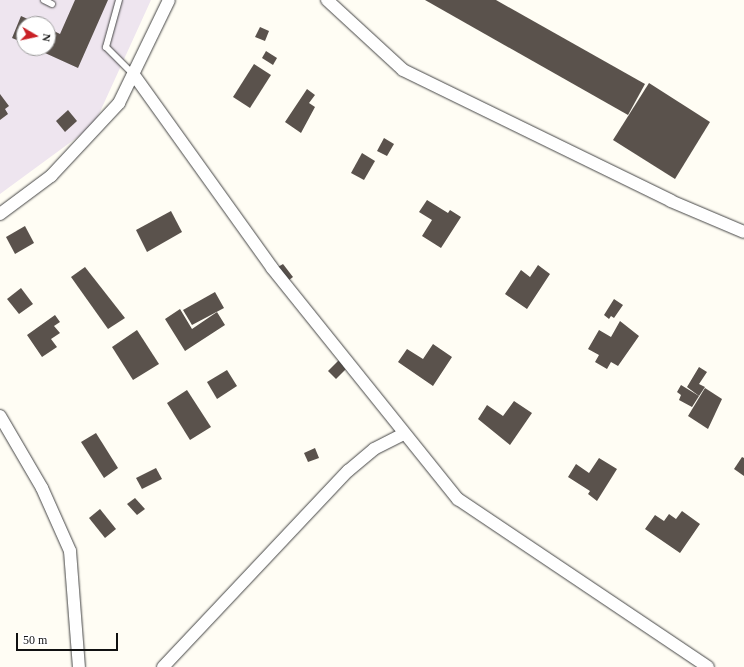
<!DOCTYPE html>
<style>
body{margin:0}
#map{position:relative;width:744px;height:667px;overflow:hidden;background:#fffdf4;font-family:"Times New Roman",serif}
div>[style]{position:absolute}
.industrial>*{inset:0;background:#eee5ef}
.building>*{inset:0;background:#5a524c}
.roads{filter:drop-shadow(0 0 1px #444) drop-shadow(0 0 1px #444)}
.lane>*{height:6px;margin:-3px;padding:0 3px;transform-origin:3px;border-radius:3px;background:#fff}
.street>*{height:12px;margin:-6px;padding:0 6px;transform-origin:6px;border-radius:6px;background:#fff}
span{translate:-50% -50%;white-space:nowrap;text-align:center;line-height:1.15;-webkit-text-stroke:4px #fff;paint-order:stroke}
.north{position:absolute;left:16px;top:16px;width:40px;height:40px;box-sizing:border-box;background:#fff;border:1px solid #a0a0a0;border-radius:50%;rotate:99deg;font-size:11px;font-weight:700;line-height:16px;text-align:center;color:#111}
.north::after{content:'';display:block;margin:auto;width:14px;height:18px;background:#c92026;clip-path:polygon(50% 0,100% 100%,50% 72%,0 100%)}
.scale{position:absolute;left:16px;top:633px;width:102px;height:18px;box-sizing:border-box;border:2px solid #111;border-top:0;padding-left:5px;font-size:12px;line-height:14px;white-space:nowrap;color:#111;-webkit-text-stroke:3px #fff;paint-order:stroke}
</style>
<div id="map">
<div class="industrial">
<i style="clip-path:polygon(evenodd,0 0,151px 0,94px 125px,0 194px,0 0,24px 24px,48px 24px,48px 48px,24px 48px,24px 24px)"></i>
</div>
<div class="building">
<i style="clip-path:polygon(75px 0,108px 0,78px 68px,34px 48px,48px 48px,48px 28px,60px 34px)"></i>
<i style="clip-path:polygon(425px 0,496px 0,645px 84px,628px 115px)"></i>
<i style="clip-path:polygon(21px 16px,39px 24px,24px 24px,24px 43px,12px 38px)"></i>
<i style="clip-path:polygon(260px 27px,269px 31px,265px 41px,255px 37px)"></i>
<i style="clip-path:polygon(266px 51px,277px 58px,273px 65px,262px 58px)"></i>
<i style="clip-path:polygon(254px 64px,271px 75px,250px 108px,233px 97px)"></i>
<i style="clip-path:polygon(649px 83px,710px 122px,675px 179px,613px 140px)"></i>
<i style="clip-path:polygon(307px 89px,315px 95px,309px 103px,315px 107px,301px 133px,285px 122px)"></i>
<i style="clip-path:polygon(0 94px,9px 106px,5px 109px,8px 114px,0 120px)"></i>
<i style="clip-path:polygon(68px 110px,77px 121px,65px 132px,56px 121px)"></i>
<i style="clip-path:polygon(384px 138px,394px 144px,387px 156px,377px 151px)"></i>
<i style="clip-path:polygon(362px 153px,375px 161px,364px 180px,351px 173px)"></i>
<i style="clip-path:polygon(427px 200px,448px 213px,450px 210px,461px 217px,441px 248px,422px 236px,432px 220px,419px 212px)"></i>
<i style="clip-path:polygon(171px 211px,182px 232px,147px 252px,136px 230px)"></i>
<i style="clip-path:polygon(25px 226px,34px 243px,15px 254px,6px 237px)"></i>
<i style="clip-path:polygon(283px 264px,293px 277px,289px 280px,278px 267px)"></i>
<i style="clip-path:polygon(538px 265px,550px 274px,527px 309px,505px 294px,521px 270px,530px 277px)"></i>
<i style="clip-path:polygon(85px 267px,125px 318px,108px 329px,71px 277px)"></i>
<i style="clip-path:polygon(21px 288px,33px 304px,19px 314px,7px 299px)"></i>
<i style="clip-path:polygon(215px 292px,224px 308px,192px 325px,183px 310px)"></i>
<i style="clip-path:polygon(614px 299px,623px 305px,614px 318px,611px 316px,609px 319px,604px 315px)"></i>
<i style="clip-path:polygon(180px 309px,192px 329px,217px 312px,225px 325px,185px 351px,165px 319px)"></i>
<i style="clip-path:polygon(55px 315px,60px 322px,54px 326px,60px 333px,51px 339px,57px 347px,42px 357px,27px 335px)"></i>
<i style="clip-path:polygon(620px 321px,639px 336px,618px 366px,611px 362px,607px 369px,595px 362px,599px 355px,588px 349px,599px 330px,611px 337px)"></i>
<i style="clip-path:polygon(137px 330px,159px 364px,133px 380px,112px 347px)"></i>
<i style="clip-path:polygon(433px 344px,452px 357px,433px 386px,398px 362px,407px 349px,423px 359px)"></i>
<i style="clip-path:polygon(341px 358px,349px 366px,336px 379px,328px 371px)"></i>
<i style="clip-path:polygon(699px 367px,707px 372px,699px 384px,705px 387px,699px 396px,687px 387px)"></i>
<i style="clip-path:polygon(227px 370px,237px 386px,217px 399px,207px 382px)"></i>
<i style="clip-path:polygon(681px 385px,699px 396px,692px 407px,679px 400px,681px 395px,677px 392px)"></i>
<i style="clip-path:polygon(705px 388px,722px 399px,708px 429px,688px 416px)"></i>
<i style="clip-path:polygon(187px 390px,211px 427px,190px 440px,167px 403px)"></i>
<i style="clip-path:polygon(514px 401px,532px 413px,510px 445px,478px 419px,487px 405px,503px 416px)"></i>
<i style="clip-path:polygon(96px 433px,118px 468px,104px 478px,81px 442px)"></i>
<i style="clip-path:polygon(315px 448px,319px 458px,308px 462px,304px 453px)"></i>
<i style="clip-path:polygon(742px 457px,744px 458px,744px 476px,734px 469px)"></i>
<i style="clip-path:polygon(599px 458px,617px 469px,597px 501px,588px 494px,590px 491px,568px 477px,576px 464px,589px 473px)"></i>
<i style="clip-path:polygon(156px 468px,162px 479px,142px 489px,136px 478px)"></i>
<i style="clip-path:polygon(135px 498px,145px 509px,137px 515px,127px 504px)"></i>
<i style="clip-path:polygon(100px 509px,116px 529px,105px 538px,89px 518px)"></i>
<i style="clip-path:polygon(682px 511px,700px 524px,680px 553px,645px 529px,655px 515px,664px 521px,669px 514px,676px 519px)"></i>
</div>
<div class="roads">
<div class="lane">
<i style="left:44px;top:0;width:9px;rotate:27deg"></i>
<i style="left:119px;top:0;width:49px;rotate:105.5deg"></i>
<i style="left:106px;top:47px;width:38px;rotate:45deg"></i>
</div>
<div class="street">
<i style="left:327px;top:0;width:103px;rotate:42.6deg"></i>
<i style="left:403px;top:70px;width:298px;rotate:26deg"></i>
<i style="left:671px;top:201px;width:79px;rotate:23deg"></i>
<i style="left:134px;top:75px;width:237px;rotate:54.4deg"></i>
<i style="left:272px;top:268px;width:297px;rotate:51.2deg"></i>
<i style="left:458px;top:499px;width:301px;rotate:33.9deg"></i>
<i style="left:0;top:214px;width:64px;rotate:-36.7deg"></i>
<i style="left:51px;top:176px;width:100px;rotate:-47deg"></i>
<i style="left:119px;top:103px;width:114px;rotate:-64.1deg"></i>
<i style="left:0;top:416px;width:83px;rotate:59.7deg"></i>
<i style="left:42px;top:488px;width:69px;rotate:66deg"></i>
<i style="left:70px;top:551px;width:116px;rotate:85.6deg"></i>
<i style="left:163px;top:667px;width:270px;rotate:-46.7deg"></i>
<i style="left:348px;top:471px;width:34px;rotate:-40deg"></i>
<i style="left:374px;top:449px;width:34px;rotate:-27deg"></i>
</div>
</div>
<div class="north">N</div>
<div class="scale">50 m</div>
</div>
